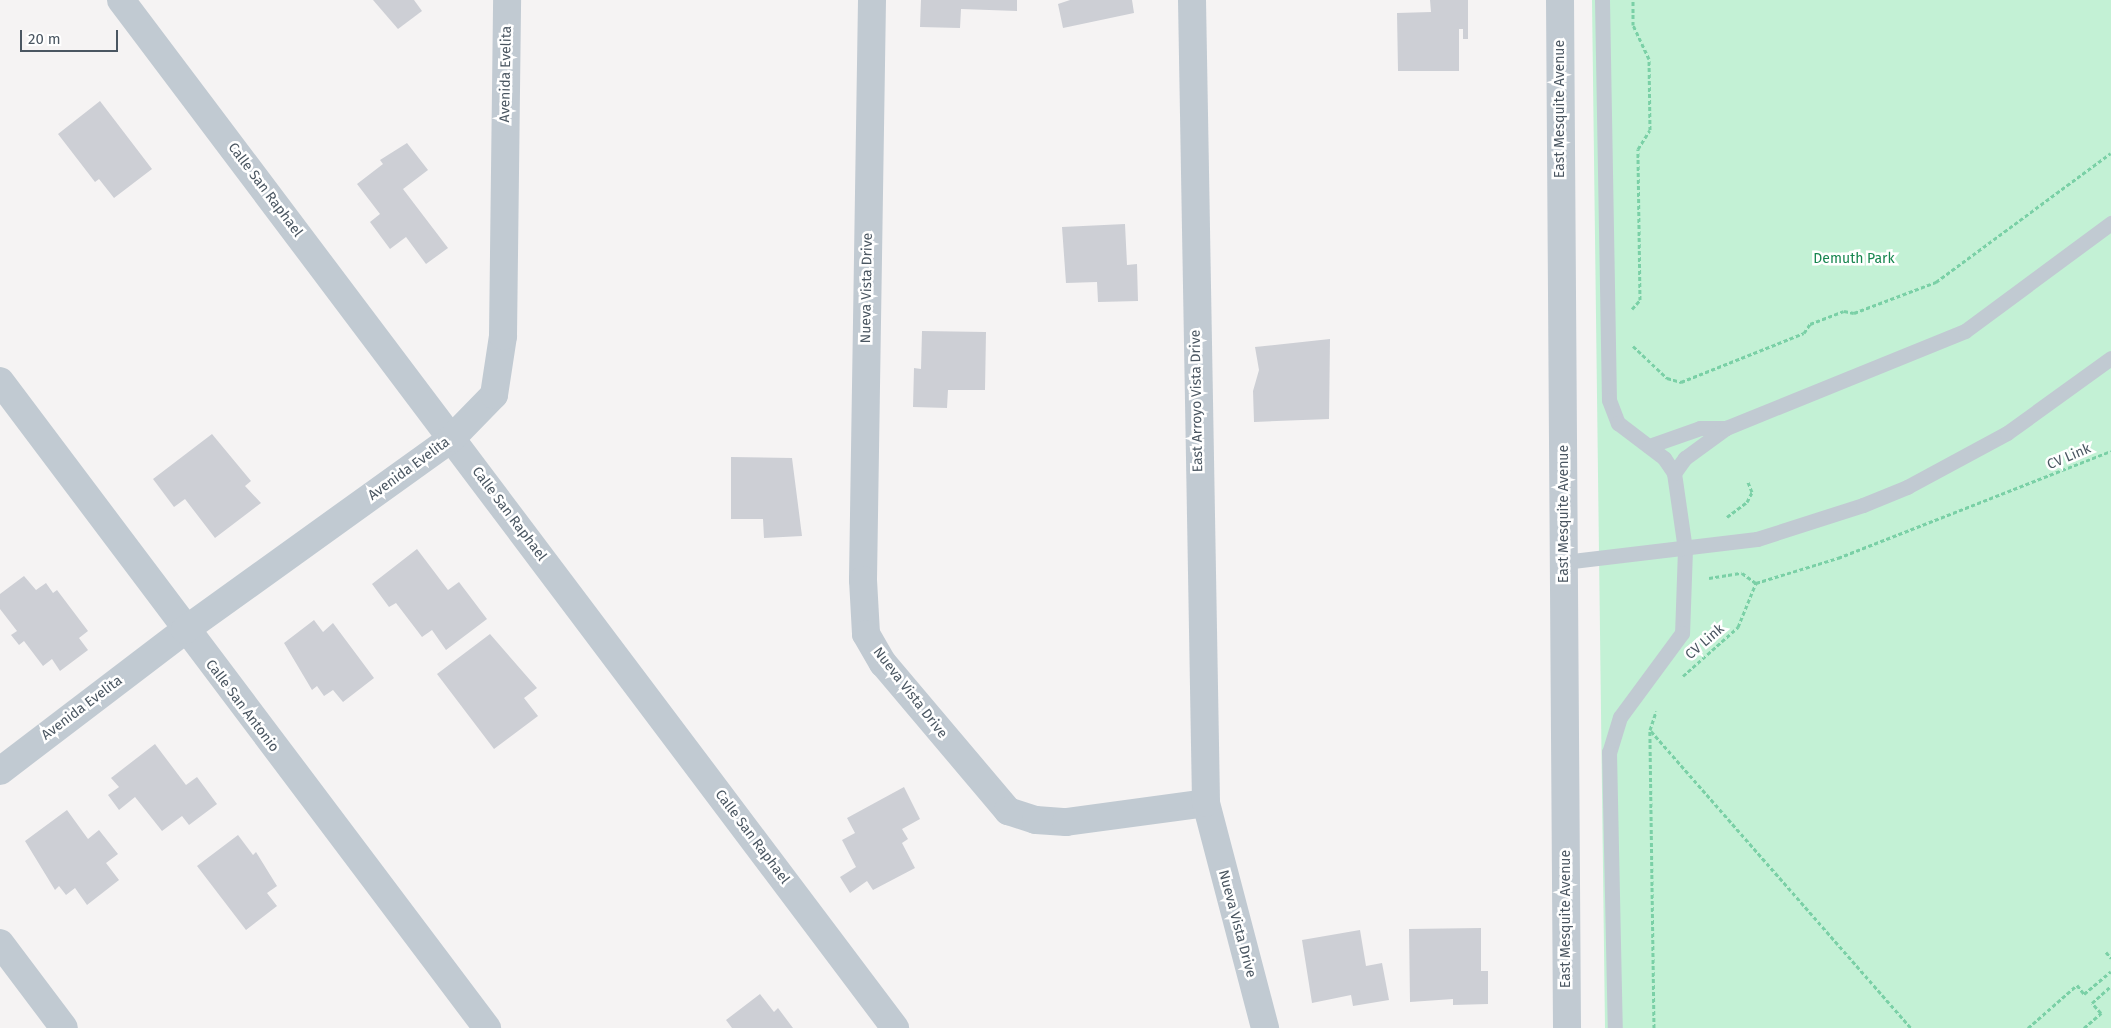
<!DOCTYPE html>
<style>
body{margin:0}
#map{position:relative;width:2111px;height:1028px;overflow:hidden;background:#f5f3f3;font-family:"Fira Sans",sans-serif}
div>[style]{position:absolute}
.green>*{inset:0;background:#c3f1d5}
.building>*{inset:0;background:#cdcfd5}
.path>*{height:3px;margin-top:-1.5px;transform-origin:0;background:repeating-linear-gradient(90deg,#7ad0a6 0 4px,transparent 0 6.5px)}
.service>*{height:15px;margin:-7.5px;padding:0 7.5px;transform-origin:7.5px;border-radius:7.5px;background:#c1cad2}
.minor>*{height:28px;margin:-14px;padding:0 14px;transform-origin:14px;border-radius:14px;background:#c1cad2}
.tertiary>*{height:28px;margin:-14px;padding:0 14px;transform-origin:14px;border-radius:14px;background:#c1cad2}
span{translate:-50% -50%;white-space:nowrap;text-align:center;line-height:1.15;-webkit-text-stroke:5px #fff;paint-order:stroke}
.street-label{font-size:14px;color:#4a5661}
.park-label{font-size:14px;color:#17864f}
.scale{position:absolute;left:20px;top:30px;width:98px;height:22px;box-sizing:border-box;border:2px solid #4a5661;border-top:0;padding-left:6px;font-size:15px;line-height:18px;white-space:nowrap;color:#4a5661;-webkit-text-stroke:4px #fff;paint-order:stroke}
</style>
<div id="map">
<div class="green">
<i style="clip-path:polygon(1592px 0,2111px 0,2111px 1028px,1605px 1028px)"></i>
</div>
<div class="building">
<i style="clip-path:polygon(373px 0,414px 0,422px 11px,398px 29px)"></i>
<i style="clip-path:polygon(921px 0,1017px 0,1017px 11px,961px 9px,960px 28px,920px 27px)"></i>
<i style="clip-path:polygon(1070px 0,1132px 0,1134px 13px,1063px 28px,1058px 4px)"></i>
<i style="clip-path:polygon(1430px 0,1468px 0,1468px 39px,1463px 39px,1463px 29px,1459px 29px,1459px 71px,1398px 71px,1397px 13px,1431px 12px)"></i>
<i style="clip-path:polygon(100px 101px,152px 169px,114px 198px,99px 179px,95px 182px,58px 134px)"></i>
<i style="clip-path:polygon(407px 143px,428px 170px,403px 189px,448px 248px,426px 264px,406px 237px,390px 249px,370px 222px,380px 214px,357px 184px,383px 164px,380px 160px)"></i>
<i style="clip-path:polygon(1125px 224px,1127px 265px,1137px 264px,1138px 301px,1098px 302px,1097px 282px,1066px 283px,1062px 227px)"></i>
<i style="clip-path:polygon(922px 331px,986px 332px,985px 390px,948px 390px,947px 408px,913px 407px,914px 368px,921px 369px)"></i>
<i style="clip-path:polygon(1330px 339px,1329px 419px,1254px 422px,1253px 391px,1259px 370px,1255px 347px)"></i>
<i style="clip-path:polygon(212px 434px,251px 481px,245px 486px,261px 503px,215px 538px,185px 499px,174px 507px,153px 479px)"></i>
<i style="clip-path:polygon(731px 457px,792px 458px,802px 536px,764px 538px,763px 519px,731px 519px)"></i>
<i style="clip-path:polygon(417px 549px,448px 590px,459px 582px,487px 619px,446px 650px,432px 630px,422px 637px,396px 603px,389px 607px,372px 584px)"></i>
<i style="clip-path:polygon(24px 576px,36px 590px,46px 583px,53px 593px,57px 590px,88px 631px,79px 638px,88px 650px,60px 671px,52px 659px,43px 666px,24px 641px,19px 645px,11px 635px,17px 631px,0 609px,0 594px)"></i>
<i style="clip-path:polygon(314px 620px,323px 632px,333px 623px,374px 678px,343px 702px,333px 690px,324px 696px,317px 686px,312px 690px,284px 643px)"></i>
<i style="clip-path:polygon(490px 634px,537px 688px,524px 698px,538px 716px,494px 749px,437px 674px)"></i>
<i style="clip-path:polygon(155px 744px,186px 785px,197px 777px,217px 804px,189px 825px,182px 816px,162px 831px,135px 797px,119px 810px,108px 795px,119px 787px,111px 778px)"></i>
<i style="clip-path:polygon(904px 787px,920px 819px,902px 829px,908px 839px,902px 843px,915px 868px,873px 890px,867px 881px,850px 893px,840px 877px,856px 867px,842px 840px,855px 833px,847px 818px)"></i>
<i style="clip-path:polygon(67px 810px,88px 839px,99px 830px,118px 854px,106px 863px,119px 880px,87px 905px,75px 888px,66px 895px,59px 886px,55px 890px,25px 841px)"></i>
<i style="clip-path:polygon(238px 835px,253px 855px,256px 852px,277px 886px,267px 893px,277px 906px,246px 930px,197px 866px)"></i>
<i style="clip-path:polygon(1481px 928px,1481px 971px,1488px 971px,1488px 1004px,1453px 1005px,1453px 999px,1410px 1002px,1409px 929px)"></i>
<i style="clip-path:polygon(1360px 930px,1366px 966px,1382px 963px,1389px 1000px,1353px 1006px,1351px 995px,1312px 1003px,1302px 940px)"></i>
<i style="clip-path:polygon(760px 994px,774px 1012px,778px 1008px,793px 1028px,732px 1028px,726px 1020px)"></i>
</div>
<div class="path">
<i style="left:1632px;top:309px;width:12px;rotate:-48deg"></i>
<i style="left:1640px;top:300px;width:151px;rotate:-90.8deg"></i>
<i style="left:1638px;top:149px;width:22px;rotate:-58deg"></i>
<i style="left:1650px;top:130px;width:71px;rotate:-90.8deg"></i>
<i style="left:1649px;top:59px;width:38px;rotate:-115deg"></i>
<i style="left:1633px;top:25px;width:25px;rotate:-90deg"></i>
<i style="left:1633px;top:346px;width:47px;rotate:43.3deg"></i>
<i style="left:1667px;top:378px;width:15px;rotate:16deg"></i>
<i style="left:1681px;top:382px;width:132px;rotate:-21.7deg"></i>
<i style="left:1804px;top:333px;width:11px;rotate:-56deg"></i>
<i style="left:1810px;top:324px;width:36px;rotate:-21deg"></i>
<i style="left:1844px;top:311px;width:10px;rotate:11deg"></i>
<i style="left:1854px;top:313px;width:88px;rotate:-20.7deg"></i>
<i style="left:1936px;top:282px;width:217px;rotate:-36.4deg"></i>
<i style="left:1727px;top:517px;width:25px;rotate:-37deg"></i>
<i style="left:1747px;top:502px;width:11px;rotate:-63deg"></i>
<i style="left:1752px;top:492px;width:11px;rotate:-112deg"></i>
<i style="left:1709px;top:578px;width:33px;rotate:-9deg"></i>
<i style="left:1742px;top:573px;width:17px;rotate:36deg"></i>
<i style="left:1756px;top:583px;width:86px;rotate:-17deg"></i>
<i style="left:1838px;top:558px;width:293px;rotate:-21.4deg"></i>
<i style="left:1683px;top:676px;width:74px;rotate:-41.7deg"></i>
<i style="left:1738px;top:627px;width:48px;rotate:-67.8deg"></i>
<i style="left:1651px;top:731px;width:395px;rotate:48.8deg"></i>
<i style="left:2106px;top:952px;width:8px;rotate:50deg"></i>
<i style="left:1654px;top:1028px;width:298px;rotate:-90.8deg"></i>
<i style="left:1650px;top:730px;width:20px;rotate:-72deg"></i>
<i style="left:2028px;top:1028px;width:65px;rotate:-41.3deg"></i>
<i style="left:2077px;top:985px;width:11px;rotate:52deg"></i>
<i style="left:2084px;top:994px;width:35px;rotate:-40deg"></i>
<i style="left:2084px;top:1028px;width:23px;rotate:-41deg"></i>
<i style="left:2101px;top:1013px;width:13px;rotate:-132deg"></i>
<i style="left:2092px;top:1003px;width:25px;rotate:-42deg"></i>
</div>
<div class="service">
<i style="left:1602px;top:0;width:400px;rotate:89deg"></i>
<i style="left:1609px;top:400px;width:25px;rotate:69deg"></i>
<i style="left:1618px;top:423px;width:58px;rotate:37.3deg"></i>
<i style="left:1664px;top:458px;width:18px;rotate:56deg"></i>
<i style="left:1674px;top:473px;width:77px;rotate:81.8deg"></i>
<i style="left:1685px;top:549px;width:84px;rotate:92deg"></i>
<i style="left:1682px;top:633px;width:104px;rotate:126.4deg"></i>
<i style="left:1620px;top:717px;width:37px;rotate:107deg"></i>
<i style="left:1609px;top:752px;width:276px;rotate:88.8deg"></i>
<i style="left:1649px;top:446px;width:54px;rotate:-19.4deg"></i>
<i style="left:1700px;top:428px;width:26px"></i>
<i style="left:1674px;top:473px;width:19px;rotate:-54deg"></i>
<i style="left:1685px;top:458px;width:51px;rotate:-36.2deg"></i>
<i style="left:1726px;top:428px;width:258px;rotate:-22.1deg"></i>
<i style="left:1965px;top:331px;width:182px;rotate:-36.5deg"></i>
<i style="left:1564px;top:562px;width:194px;rotate:-6.8deg"></i>
<i style="left:1757px;top:539px;width:111px;rotate:-17.8deg"></i>
<i style="left:1863px;top:505px;width:48px;rotate:-22.2deg"></i>
<i style="left:1907px;top:487px;width:114px;rotate:-28.4deg"></i>
<i style="left:2007px;top:433px;width:128px;rotate:-35.8deg"></i>
</div>
<div class="minor">
<i style="left:121px;top:0;width:1287px;rotate:53.02deg"></i>
<i style="left:872px;top:0;width:580px;rotate:90.89deg"></i>
<i style="left:863px;top:580px;width:54px;rotate:86.8deg"></i>
<i style="left:866px;top:634px;width:34px;rotate:60deg"></i>
<i style="left:883px;top:663px;width:194px;rotate:49.8deg"></i>
<i style="left:1008px;top:811px;width:29px;rotate:18deg"></i>
<i style="left:1036px;top:820px;width:30px;rotate:4deg"></i>
<i style="left:1066px;top:822px;width:141px;rotate:-7.7deg"></i>
<i style="left:1206px;top:803px;width:233px;rotate:75.3deg"></i>
<i style="left:1192px;top:0;width:803px;rotate:89deg"></i>
<i style="left:0;top:381px;width:810px;rotate:53.03deg"></i>
<i style="left:0;top:771px;width:233px;rotate:-37.3deg"></i>
<i style="left:185px;top:630px;width:329px;rotate:-35.7deg"></i>
<i style="left:452px;top:438px;width:60px;rotate:-45.7deg"></i>
<i style="left:494px;top:395px;width:60px;rotate:-81.3deg"></i>
<i style="left:503px;top:336px;width:336px;rotate:-89.3deg"></i>
<i style="left:0;top:943px;width:106px;rotate:53deg"></i>
</div>
<div class="tertiary">
<i style="left:1560px;top:0;width:1028px;rotate:89.61deg"></i>
</div>
<div class="street-label">
<span style="left:506px;top:74px;rotate:-89deg">Avenida Evelita</span>
<span style="left:1560px;top:109px;rotate:-90deg">East Mesquite Avenue</span>
<span style="left:265px;top:190px;rotate:53deg">Calle San Raphael</span>
<span style="left:867px;top:288px;rotate:-89deg">Nueva Vista Drive</span>
<span style="left:1197px;top:401px;rotate:-91deg">East Arroyo Vista Drive</span>
<span style="left:2069px;top:457px;rotate:-23deg">CV Link</span>
<span style="left:409px;top:469px;rotate:-36deg">Avenida Evelita</span>
<span style="left:509px;top:514px;rotate:53deg">Calle San Raphael</span>
<span style="left:1564px;top:514px;rotate:-90deg">East Mesquite Avenue</span>
<span style="left:1705px;top:642px;rotate:-41deg">CV Link</span>
<span style="left:910px;top:693px;rotate:52deg">Nueva Vista Drive</span>
<span style="left:242px;top:706px;rotate:53deg">Calle San Antonio</span>
<span style="left:82px;top:708px;rotate:-37deg">Avenida Evelita</span>
<span style="left:752px;top:837px;rotate:53deg">Calle San Raphael</span>
<span style="left:1566px;top:919px;rotate:-90deg">East Mesquite Avenue</span>
<span style="left:1237px;top:924px;rotate:75deg">Nueva Vista Drive</span>
</div>
<div class="park-label">
<span style="left:1854px;top:259px">Demuth Park</span>
</div>
<div class="scale">20 m</div>
</div>
